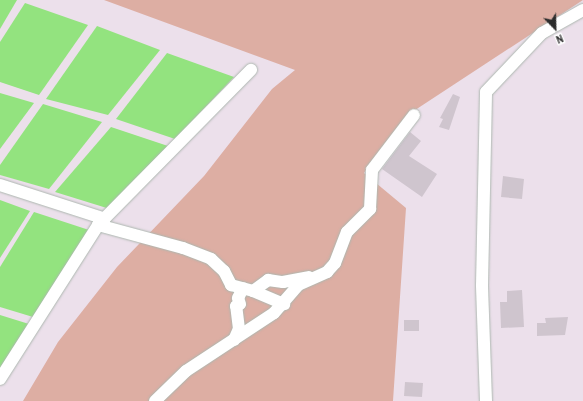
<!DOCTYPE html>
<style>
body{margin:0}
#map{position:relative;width:583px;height:401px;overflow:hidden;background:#ece0eb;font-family:"Archivo Narrow",sans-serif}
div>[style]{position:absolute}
.green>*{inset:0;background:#ddaea3}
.water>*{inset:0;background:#93e37f}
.building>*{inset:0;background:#cfc5ce}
.roads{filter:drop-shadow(0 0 1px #adb7b0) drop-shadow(0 0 1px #adb7b0)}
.minor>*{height:12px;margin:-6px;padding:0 6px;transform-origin:6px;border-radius:6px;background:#fff}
span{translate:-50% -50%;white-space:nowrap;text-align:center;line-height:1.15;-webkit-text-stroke:3px #fff;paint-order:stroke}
.north{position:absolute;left:535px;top:8px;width:40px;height:40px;-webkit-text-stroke:3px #fff;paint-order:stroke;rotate:157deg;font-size:11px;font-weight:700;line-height:16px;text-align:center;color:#2c2c2c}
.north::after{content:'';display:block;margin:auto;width:14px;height:18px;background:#2c2c2c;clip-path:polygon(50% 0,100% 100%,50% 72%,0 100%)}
</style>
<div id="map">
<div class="green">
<i style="clip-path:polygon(104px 0,583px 0,406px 116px,364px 173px,406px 208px,393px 401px,23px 401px,58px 342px,117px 267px,204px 176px,272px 89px,295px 70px)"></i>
</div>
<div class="water">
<i style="clip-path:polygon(0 0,17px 0,0 29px)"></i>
<i style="clip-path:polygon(25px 3px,88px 25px,39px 95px,0 82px,0 42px)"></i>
<i style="clip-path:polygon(97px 26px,160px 50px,108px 115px,46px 99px)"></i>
<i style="clip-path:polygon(167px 53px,234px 77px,175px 139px,116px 119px)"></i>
<i style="clip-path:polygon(0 93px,34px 103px,0 149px)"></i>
<i style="clip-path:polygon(43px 104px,102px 122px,49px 189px,0 175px,0 165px)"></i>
<i style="clip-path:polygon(111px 127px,168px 146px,110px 209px,55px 192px)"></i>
<i style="clip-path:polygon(0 200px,30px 211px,0 258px)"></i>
<i style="clip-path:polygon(34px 212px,89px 230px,33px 317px,0 307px,0 267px)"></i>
<i style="clip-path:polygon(0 315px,29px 324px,0 370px)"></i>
</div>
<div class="building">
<i style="clip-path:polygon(453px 94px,460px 97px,449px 130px,439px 127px,443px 119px,440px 118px)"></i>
<i style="clip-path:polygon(410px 132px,421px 141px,409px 156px,437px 174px,422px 197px,382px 169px)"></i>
<i style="clip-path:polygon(503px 176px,524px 179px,522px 199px,501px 197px)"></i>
<i style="clip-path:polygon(522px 290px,524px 327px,501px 328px,500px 302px,507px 302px,507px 291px)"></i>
<i style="clip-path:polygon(568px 317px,565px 335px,537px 336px,537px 323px,546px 323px,545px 318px)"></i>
<i style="clip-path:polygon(404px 320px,419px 320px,419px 331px,404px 331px)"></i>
<i style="clip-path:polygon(405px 382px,423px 383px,422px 397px,404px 396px)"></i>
</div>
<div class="roads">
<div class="minor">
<i style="left:0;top:185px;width:110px;rotate:17.9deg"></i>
<i style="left:98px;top:225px;width:88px;rotate:15.1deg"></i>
<i style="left:183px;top:248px;width:30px;rotate:21deg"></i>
<i style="left:211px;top:259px;width:18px;rotate:43deg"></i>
<i style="left:224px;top:271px;width:16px;rotate:63deg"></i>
<i style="left:231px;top:285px;width:23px;rotate:15deg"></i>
<i style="left:253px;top:291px;width:19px;rotate:-36deg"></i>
<i style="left:268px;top:280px;width:15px;rotate:8deg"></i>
<i style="left:283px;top:282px;width:26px;rotate:-11deg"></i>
<i style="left:253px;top:291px;width:34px;rotate:23deg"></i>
<i style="left:234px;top:340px;width:12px;rotate:-66deg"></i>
<i style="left:239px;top:329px;width:23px;rotate:-97deg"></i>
<i style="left:236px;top:306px;width:4px;rotate:-27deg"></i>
<i style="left:240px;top:304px;width:6px;rotate:-108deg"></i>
<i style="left:238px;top:298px;width:11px;rotate:-63deg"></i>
<i style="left:0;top:379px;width:183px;rotate:-57.5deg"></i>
<i style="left:98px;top:225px;width:218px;rotate:-45.4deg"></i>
<i style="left:155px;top:401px;width:43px;rotate:-44.1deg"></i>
<i style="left:186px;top:371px;width:105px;rotate:-33.4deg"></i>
<i style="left:274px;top:313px;width:37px;rotate:-49deg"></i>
<i style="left:298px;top:285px;width:32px;rotate:-24deg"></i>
<i style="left:327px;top:272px;width:12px;rotate:-48deg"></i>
<i style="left:335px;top:263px;width:33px;rotate:-69deg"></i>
<i style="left:347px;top:232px;width:33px;rotate:-45deg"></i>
<i style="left:370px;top:209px;width:39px;rotate:-87deg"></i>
<i style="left:372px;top:170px;width:69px;rotate:-52.6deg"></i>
<i style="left:486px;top:401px;width:116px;rotate:-92deg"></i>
<i style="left:482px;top:285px;width:193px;rotate:-88.8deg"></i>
<i style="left:486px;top:92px;width:81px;rotate:-46.5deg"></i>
<i style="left:542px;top:33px;width:47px;rotate:-29.3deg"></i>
</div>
</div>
<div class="north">N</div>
</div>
